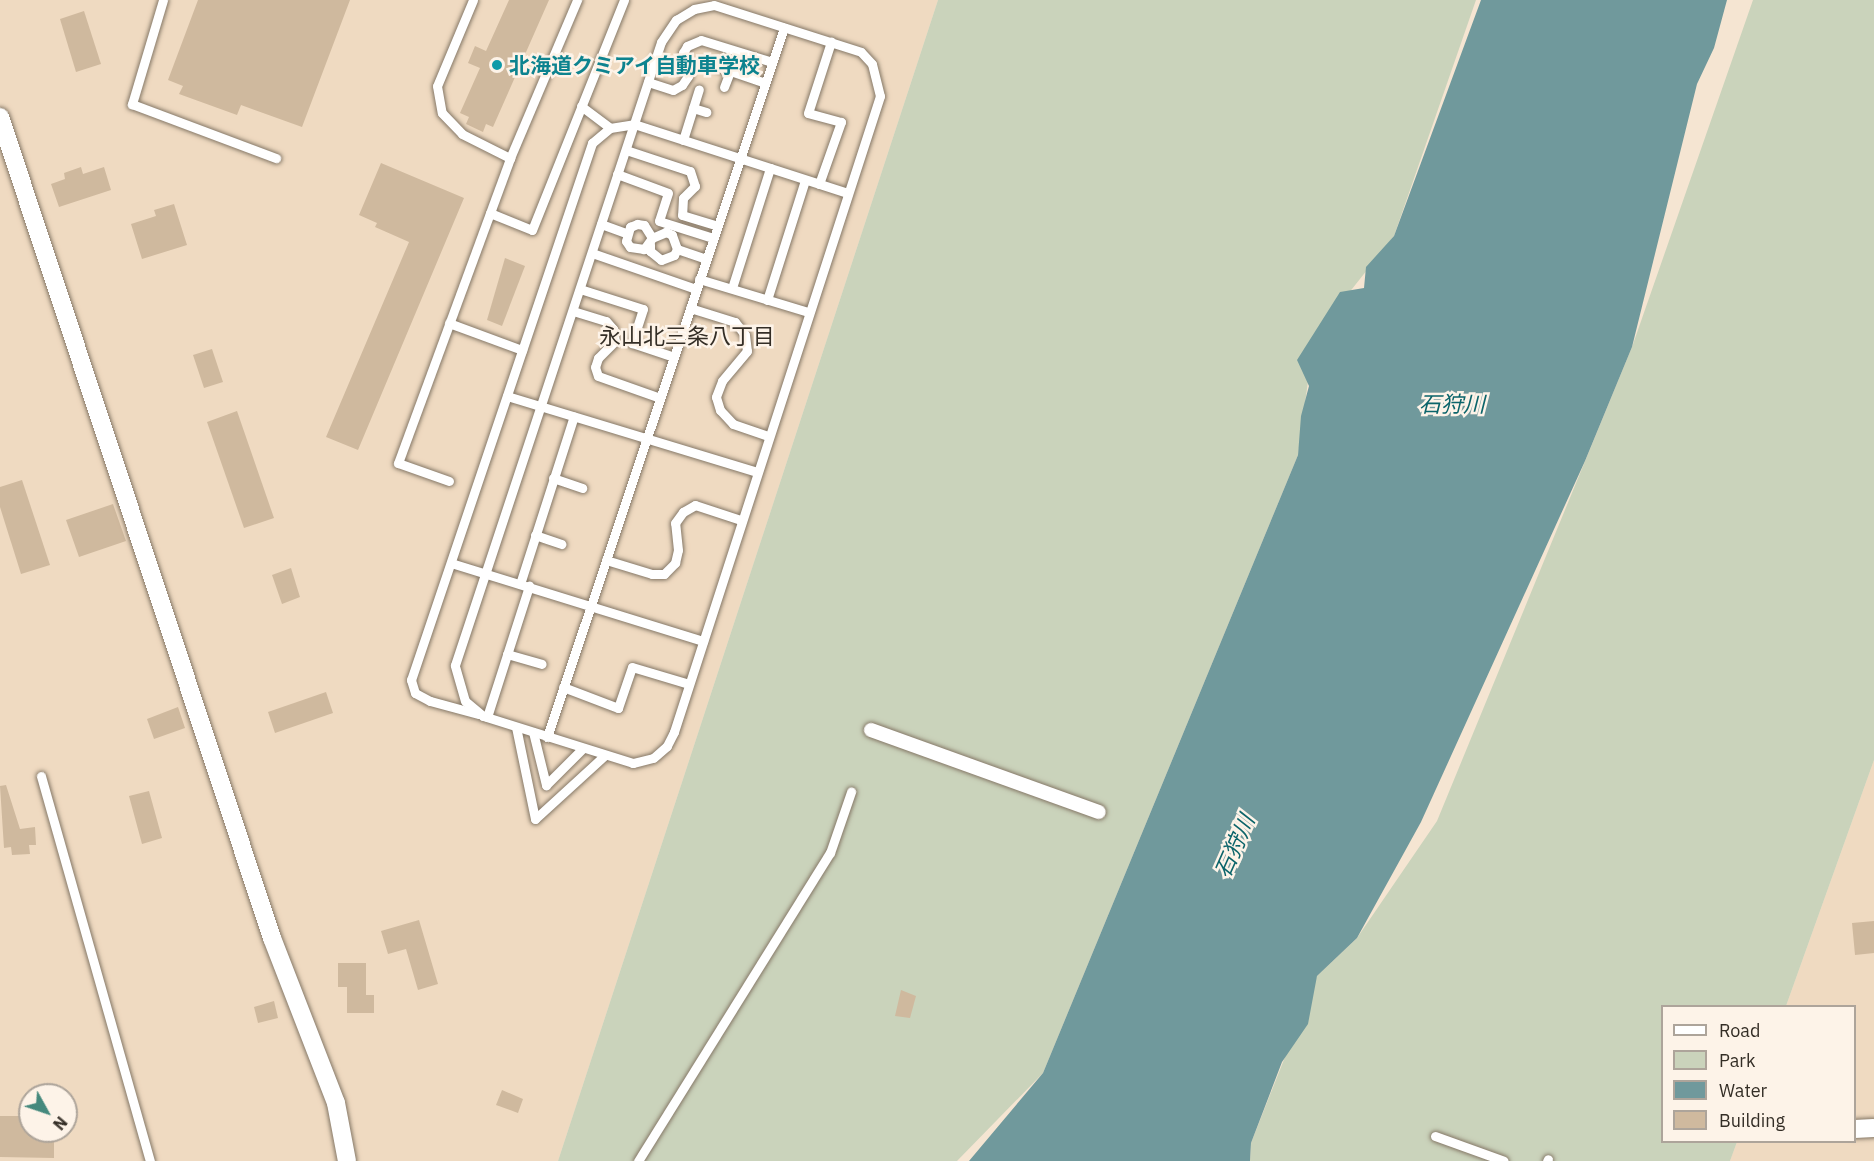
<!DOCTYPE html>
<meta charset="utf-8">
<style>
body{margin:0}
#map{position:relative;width:1874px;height:1161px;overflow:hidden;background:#f5e5d2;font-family:"IBM Plex Sans","Noto Sans JP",sans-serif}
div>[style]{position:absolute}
.built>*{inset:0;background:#efdac1}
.green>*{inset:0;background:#cad3bb}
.water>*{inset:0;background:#70999c}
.building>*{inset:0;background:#cfb99e}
.roads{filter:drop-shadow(0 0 2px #857867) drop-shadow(0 0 2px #857867)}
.service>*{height:9px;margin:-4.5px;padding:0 4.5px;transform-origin:4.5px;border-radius:4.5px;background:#fff}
.pedestrian>*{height:14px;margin:-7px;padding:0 7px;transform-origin:7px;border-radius:7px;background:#fff}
.minor>*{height:18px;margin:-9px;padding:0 9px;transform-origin:9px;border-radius:9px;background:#fff}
.dots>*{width:16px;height:16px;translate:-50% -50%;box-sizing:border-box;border:3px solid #fdf3e8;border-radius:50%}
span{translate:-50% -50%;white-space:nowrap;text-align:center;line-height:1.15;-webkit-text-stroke:5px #fdf3e8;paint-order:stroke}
.culture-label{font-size:21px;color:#0d838f;font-weight:700}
.left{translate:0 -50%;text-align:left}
.neighbourhood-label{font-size:22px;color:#342e26}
.water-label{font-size:22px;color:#0b646a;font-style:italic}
.legend{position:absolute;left:1661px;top:1005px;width:195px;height:138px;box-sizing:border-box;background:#fdf3e8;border:2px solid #ada49a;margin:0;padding:8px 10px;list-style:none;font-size:18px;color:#342e26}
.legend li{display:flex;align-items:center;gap:12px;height:30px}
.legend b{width:30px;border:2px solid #ada49a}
.north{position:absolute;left:18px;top:1083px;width:60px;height:60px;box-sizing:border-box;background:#fdf3e8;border:2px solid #ada49a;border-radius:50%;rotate:130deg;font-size:16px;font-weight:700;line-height:24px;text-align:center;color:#342e26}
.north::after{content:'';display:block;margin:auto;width:21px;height:27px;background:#45897d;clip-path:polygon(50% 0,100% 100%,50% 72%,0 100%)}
</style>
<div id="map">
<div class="built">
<i style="clip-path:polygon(evenodd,0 0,938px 0,558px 1161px,0 1161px,0 0,30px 1095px,66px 1095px,66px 1131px,30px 1131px,30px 1095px)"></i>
<i style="clip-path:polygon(1874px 760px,1874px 1161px,1730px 1161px,1737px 1142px,1854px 1142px,1854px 1006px,1786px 1006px)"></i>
</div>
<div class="green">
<i style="clip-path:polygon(938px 0,1476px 0,1394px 236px,1314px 337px,1298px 455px,1043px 1073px,957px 1161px,558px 1161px)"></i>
<i style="clip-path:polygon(1753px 0,1874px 0,1874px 760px,1786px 1006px,1662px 1006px,1662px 1142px,1737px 1142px,1730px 1161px,1250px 1161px,1251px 1143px,1317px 976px,1357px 938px,1437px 821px,1632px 347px)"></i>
</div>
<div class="water">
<i style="clip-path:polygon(1481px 0,1727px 0,1714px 48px,1697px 84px,1632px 347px,1585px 461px,1421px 822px,1357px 938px,1317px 976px,1308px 1024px,1282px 1062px,1251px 1143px,1250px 1161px,969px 1161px,1043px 1073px,1298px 455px,1301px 416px,1309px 386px,1297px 360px,1340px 292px,1364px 288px,1366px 267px,1394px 236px)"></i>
</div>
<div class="building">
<i style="clip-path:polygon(198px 0,350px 0,302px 127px,241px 105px,237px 115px,179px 94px,183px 86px,168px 80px)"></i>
<i style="clip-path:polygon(509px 0,549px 0,493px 127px,486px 124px,483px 132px,466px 124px,469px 117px,460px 113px,480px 68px,468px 63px,475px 46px,486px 51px)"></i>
<i style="clip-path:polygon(84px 11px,101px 64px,76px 72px,60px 19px)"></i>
<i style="clip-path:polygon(381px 163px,464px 198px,358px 450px,326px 437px,409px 242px,375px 227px,377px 223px,359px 215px)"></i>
<i style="clip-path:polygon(81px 167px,83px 174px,104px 167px,111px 190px,59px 207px,51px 184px,65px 179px,64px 173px)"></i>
<i style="clip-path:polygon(174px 204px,187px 245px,142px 259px,131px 224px,156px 216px,154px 210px)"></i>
<i style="clip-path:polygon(505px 258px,525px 266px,502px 326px,487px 320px)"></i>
<i style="clip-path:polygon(212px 349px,223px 382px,204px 388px,193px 355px)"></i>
<i style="clip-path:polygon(237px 411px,274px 518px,244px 528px,207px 422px)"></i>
<i style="clip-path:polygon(22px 480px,50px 565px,21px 574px,0 507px,0 487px)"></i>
<i style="clip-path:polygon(113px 504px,126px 541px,79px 557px,66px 520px)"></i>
<i style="clip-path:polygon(291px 568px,300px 597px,282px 604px,272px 575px)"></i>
<i style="clip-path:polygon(326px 692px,333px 713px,275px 733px,268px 712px)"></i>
<i style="clip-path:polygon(178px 707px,185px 728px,154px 739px,147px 719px)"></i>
<i style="clip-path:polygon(6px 785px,20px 829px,35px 827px,36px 845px,29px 845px,30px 854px,12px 855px,11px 847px,4px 848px,0 786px)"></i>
<i style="clip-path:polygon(149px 791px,162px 838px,142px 844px,129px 796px)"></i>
<i style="clip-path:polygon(419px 920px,438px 984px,418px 990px,406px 949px,388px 954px,381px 931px)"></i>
<i style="clip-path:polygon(1874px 921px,1874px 953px,1855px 955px,1852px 923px)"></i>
<i style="clip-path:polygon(338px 963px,366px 963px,366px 995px,374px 995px,374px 1013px,347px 1013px,347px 987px,338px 987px)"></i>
<i style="clip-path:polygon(901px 990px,916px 996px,910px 1018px,895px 1016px)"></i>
<i style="clip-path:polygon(274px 1001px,278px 1018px,258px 1023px,254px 1007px)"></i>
<i style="clip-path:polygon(502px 1090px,523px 1099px,518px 1113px,496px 1105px)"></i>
<i style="clip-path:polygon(0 1116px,30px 1116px,30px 1131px,54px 1131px,54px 1158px,0 1157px)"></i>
</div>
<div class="roads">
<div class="service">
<i style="left:163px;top:0;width:109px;rotate:106.6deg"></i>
<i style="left:132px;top:104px;width:154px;rotate:20.6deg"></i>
<i style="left:473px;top:0;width:93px;rotate:112.7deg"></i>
<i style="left:437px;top:86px;width:27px;rotate:80deg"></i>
<i style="left:442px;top:113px;width:29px;rotate:46deg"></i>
<i style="left:462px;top:134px;width:54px;rotate:26.6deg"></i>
<i style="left:714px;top:5px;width:154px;rotate:17.7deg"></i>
<i style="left:861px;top:52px;width:16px;rotate:47deg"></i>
<i style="left:872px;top:64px;width:33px;rotate:76deg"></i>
<i style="left:880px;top:96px;width:669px;rotate:107.95deg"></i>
<i style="left:674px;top:732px;width:16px;rotate:117deg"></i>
<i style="left:667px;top:746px;width:18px;rotate:139deg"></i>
<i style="left:653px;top:758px;width:21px;rotate:166deg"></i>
<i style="left:633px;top:763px;width:157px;rotate:-162.6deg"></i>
<i style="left:483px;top:716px;width:23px;rotate:-140deg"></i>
<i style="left:465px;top:701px;width:37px;rotate:-106deg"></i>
<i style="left:455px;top:665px;width:656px;rotate:-71.7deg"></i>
<i style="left:661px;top:42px;width:27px;rotate:-56deg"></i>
<i style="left:676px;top:20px;width:21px;rotate:-31deg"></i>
<i style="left:694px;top:9px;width:20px;rotate:-11deg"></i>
<i style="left:707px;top:63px;width:61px;rotate:19deg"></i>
<i style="left:648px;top:82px;width:26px;rotate:18deg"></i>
<i style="left:673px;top:90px;width:10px;rotate:-29deg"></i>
<i style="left:682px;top:85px;width:11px;rotate:-56deg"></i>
<i style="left:688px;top:76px;width:24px;rotate:-102deg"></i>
<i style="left:683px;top:53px;width:8px;rotate:-60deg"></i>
<i style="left:687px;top:46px;width:15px;rotate:-23deg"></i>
<i style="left:701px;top:40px;width:74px;rotate:17.2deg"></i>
<i style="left:724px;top:87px;width:17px;rotate:-69deg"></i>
<i style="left:581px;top:106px;width:36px;rotate:37deg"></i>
<i style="left:693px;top:108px;width:14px;rotate:17deg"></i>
<i style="left:683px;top:140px;width:53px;rotate:-72.6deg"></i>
<i style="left:626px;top:150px;width:67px;rotate:18.2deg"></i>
<i style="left:690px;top:171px;width:16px;rotate:72deg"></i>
<i style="left:695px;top:186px;width:17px;rotate:135deg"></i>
<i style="left:683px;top:198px;width:17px;rotate:93deg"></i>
<i style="left:682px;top:215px;width:37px;rotate:17deg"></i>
<i style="left:617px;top:174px;width:54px;rotate:20.4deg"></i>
<i style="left:668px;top:193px;width:29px;rotate:108deg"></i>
<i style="left:659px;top:221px;width:57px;rotate:17.5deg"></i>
<i style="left:819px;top:184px;width:66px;rotate:-70.5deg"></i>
<i style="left:841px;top:122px;width:34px;rotate:-165deg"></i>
<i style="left:808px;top:113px;width:75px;rotate:-72.1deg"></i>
<i style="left:490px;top:213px;width:45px;rotate:22deg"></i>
<i style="left:532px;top:230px;width:248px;rotate:-68.2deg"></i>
<i style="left:601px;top:224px;width:27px;rotate:20deg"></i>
<i style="left:650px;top:244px;width:7px;rotate:90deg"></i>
<i style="left:650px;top:251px;width:14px;rotate:39deg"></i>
<i style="left:661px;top:260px;width:14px;rotate:-21deg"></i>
<i style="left:674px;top:255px;width:7px;rotate:-63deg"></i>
<i style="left:677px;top:249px;width:15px;rotate:-110deg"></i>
<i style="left:672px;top:235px;width:7px;rotate:-153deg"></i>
<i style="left:666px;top:232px;width:15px;rotate:157deg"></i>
<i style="left:652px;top:238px;width:14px;rotate:126deg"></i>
<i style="left:644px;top:249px;width:14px;rotate:-172deg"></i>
<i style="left:630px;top:247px;width:7px;rotate:-124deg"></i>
<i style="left:626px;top:241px;width:15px;rotate:-74deg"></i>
<i style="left:630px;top:227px;width:8px;rotate:-23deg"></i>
<i style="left:637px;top:224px;width:7px;rotate:8deg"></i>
<i style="left:644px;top:225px;width:15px;rotate:58deg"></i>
<i style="left:677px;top:249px;width:31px;rotate:19deg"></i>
<i style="left:592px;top:253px;width:110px;rotate:19.1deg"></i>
<i style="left:699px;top:279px;width:114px;rotate:16.8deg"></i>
<i style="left:732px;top:288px;width:126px;rotate:-72.4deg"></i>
<i style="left:580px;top:289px;width:66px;rotate:17.6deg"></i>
<i style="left:643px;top:309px;width:36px;rotate:108deg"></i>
<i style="left:632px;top:343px;width:44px;rotate:18.4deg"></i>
<i style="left:767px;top:300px;width:126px;rotate:-72.4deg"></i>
<i style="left:690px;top:308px;width:47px;rotate:17.3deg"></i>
<i style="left:735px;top:322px;width:16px;rotate:52deg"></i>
<i style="left:745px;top:335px;width:16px;rotate:83deg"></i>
<i style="left:747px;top:351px;width:39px;rotate:130deg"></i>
<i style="left:722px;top:381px;width:17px;rotate:111deg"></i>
<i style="left:716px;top:397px;width:14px;rotate:73deg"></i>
<i style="left:720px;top:410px;width:19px;rotate:47deg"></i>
<i style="left:733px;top:424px;width:37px;rotate:19deg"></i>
<i style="left:573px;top:311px;width:34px;rotate:17deg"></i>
<i style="left:606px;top:321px;width:11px;rotate:49deg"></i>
<i style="left:613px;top:329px;width:12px;rotate:81deg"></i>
<i style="left:615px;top:341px;width:24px;rotate:135deg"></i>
<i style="left:598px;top:358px;width:9px;rotate:108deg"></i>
<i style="left:595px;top:367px;width:9px;rotate:72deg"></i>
<i style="left:598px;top:376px;width:66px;rotate:19.5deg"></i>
<i style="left:449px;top:323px;width:78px;rotate:20.3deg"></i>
<i style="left:507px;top:396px;width:261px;rotate:16.9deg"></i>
<i style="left:553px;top:478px;width:31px;rotate:19deg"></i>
<i style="left:449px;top:481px;width:54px;rotate:-160.6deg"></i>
<i style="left:398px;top:463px;width:325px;rotate:-69.8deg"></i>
<i style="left:510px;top:158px;width:172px;rotate:-67deg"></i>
<i style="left:535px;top:535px;width:28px;rotate:19deg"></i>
<i style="left:606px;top:560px;width:48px;rotate:16.9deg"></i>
<i style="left:652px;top:574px;width:12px"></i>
<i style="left:664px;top:574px;width:16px;rotate:-45deg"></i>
<i style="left:675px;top:563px;width:13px;rotate:-77deg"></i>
<i style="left:678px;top:550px;width:27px;rotate:-96deg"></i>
<i style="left:675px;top:523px;width:14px;rotate:-54deg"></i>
<i style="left:683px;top:512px;width:14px;rotate:-30deg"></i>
<i style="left:695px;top:505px;width:48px;rotate:18.1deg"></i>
<i style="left:451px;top:563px;width:264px;rotate:17.2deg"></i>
<i style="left:520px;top:584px;width:176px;rotate:-72.2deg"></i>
<i style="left:507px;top:654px;width:36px;rotate:16deg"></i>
<i style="left:563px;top:687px;width:59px;rotate:20.9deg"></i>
<i style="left:618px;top:708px;width:43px;rotate:-71.1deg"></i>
<i style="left:632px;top:667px;width:59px;rotate:16.6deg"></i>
<i style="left:478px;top:714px;width:50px;rotate:-164.8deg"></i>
<i style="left:430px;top:701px;width:17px;rotate:-152deg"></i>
<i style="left:415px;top:693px;width:14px;rotate:-107deg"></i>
<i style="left:411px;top:680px;width:567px;rotate:-71.37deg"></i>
<i style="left:592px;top:143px;width:23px;rotate:-40deg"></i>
<i style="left:610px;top:128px;width:24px;rotate:-9deg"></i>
<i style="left:634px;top:124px;width:224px;rotate:17.9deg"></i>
<i style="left:487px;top:717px;width:138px;rotate:-72.2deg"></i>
<i style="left:516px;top:727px;width:94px;rotate:78.3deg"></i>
<i style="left:535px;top:819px;width:95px;rotate:-42.4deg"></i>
<i style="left:533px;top:732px;width:55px;rotate:76.2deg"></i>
<i style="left:546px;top:785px;width:52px;rotate:-45deg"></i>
<i style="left:547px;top:737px;width:748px;rotate:-71.52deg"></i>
<i style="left:41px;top:776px;width:400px;rotate:74.2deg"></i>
<i style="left:1435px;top:1136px;width:73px;rotate:19.9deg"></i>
<i style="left:638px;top:1161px;width:363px;rotate:-58.1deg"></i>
<i style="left:830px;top:853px;width:65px;rotate:-71deg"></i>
<i style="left:1547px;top:1161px;width:2px;rotate:-63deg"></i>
</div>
<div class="pedestrian">
<i style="left:871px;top:730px;width:242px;rotate:19.8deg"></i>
</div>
<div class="minor">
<i style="left:0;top:117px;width:865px;rotate:71.67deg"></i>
<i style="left:272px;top:938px;width:177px;rotate:68.8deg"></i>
<i style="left:336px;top:1103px;width:59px;rotate:79.3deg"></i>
<i style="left:1854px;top:1129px;width:20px;rotate:-3deg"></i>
</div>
</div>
<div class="dots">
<i style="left:497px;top:65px;background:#0f9aa8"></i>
</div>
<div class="culture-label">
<span class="left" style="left:509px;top:65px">北海道クミアイ自動車学校</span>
</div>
<div class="neighbourhood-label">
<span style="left:687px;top:336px">永山北三条八丁目</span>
</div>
<div class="water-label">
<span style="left:1452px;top:404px">石狩川</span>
<span style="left:1234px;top:846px;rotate:-66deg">石狩川</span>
</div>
<ul class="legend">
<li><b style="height:8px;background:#fff"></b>Road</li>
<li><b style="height:16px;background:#cad3bb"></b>Park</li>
<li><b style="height:16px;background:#70999c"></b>Water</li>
<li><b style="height:16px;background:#cfb99e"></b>Building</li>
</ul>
<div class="north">N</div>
</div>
